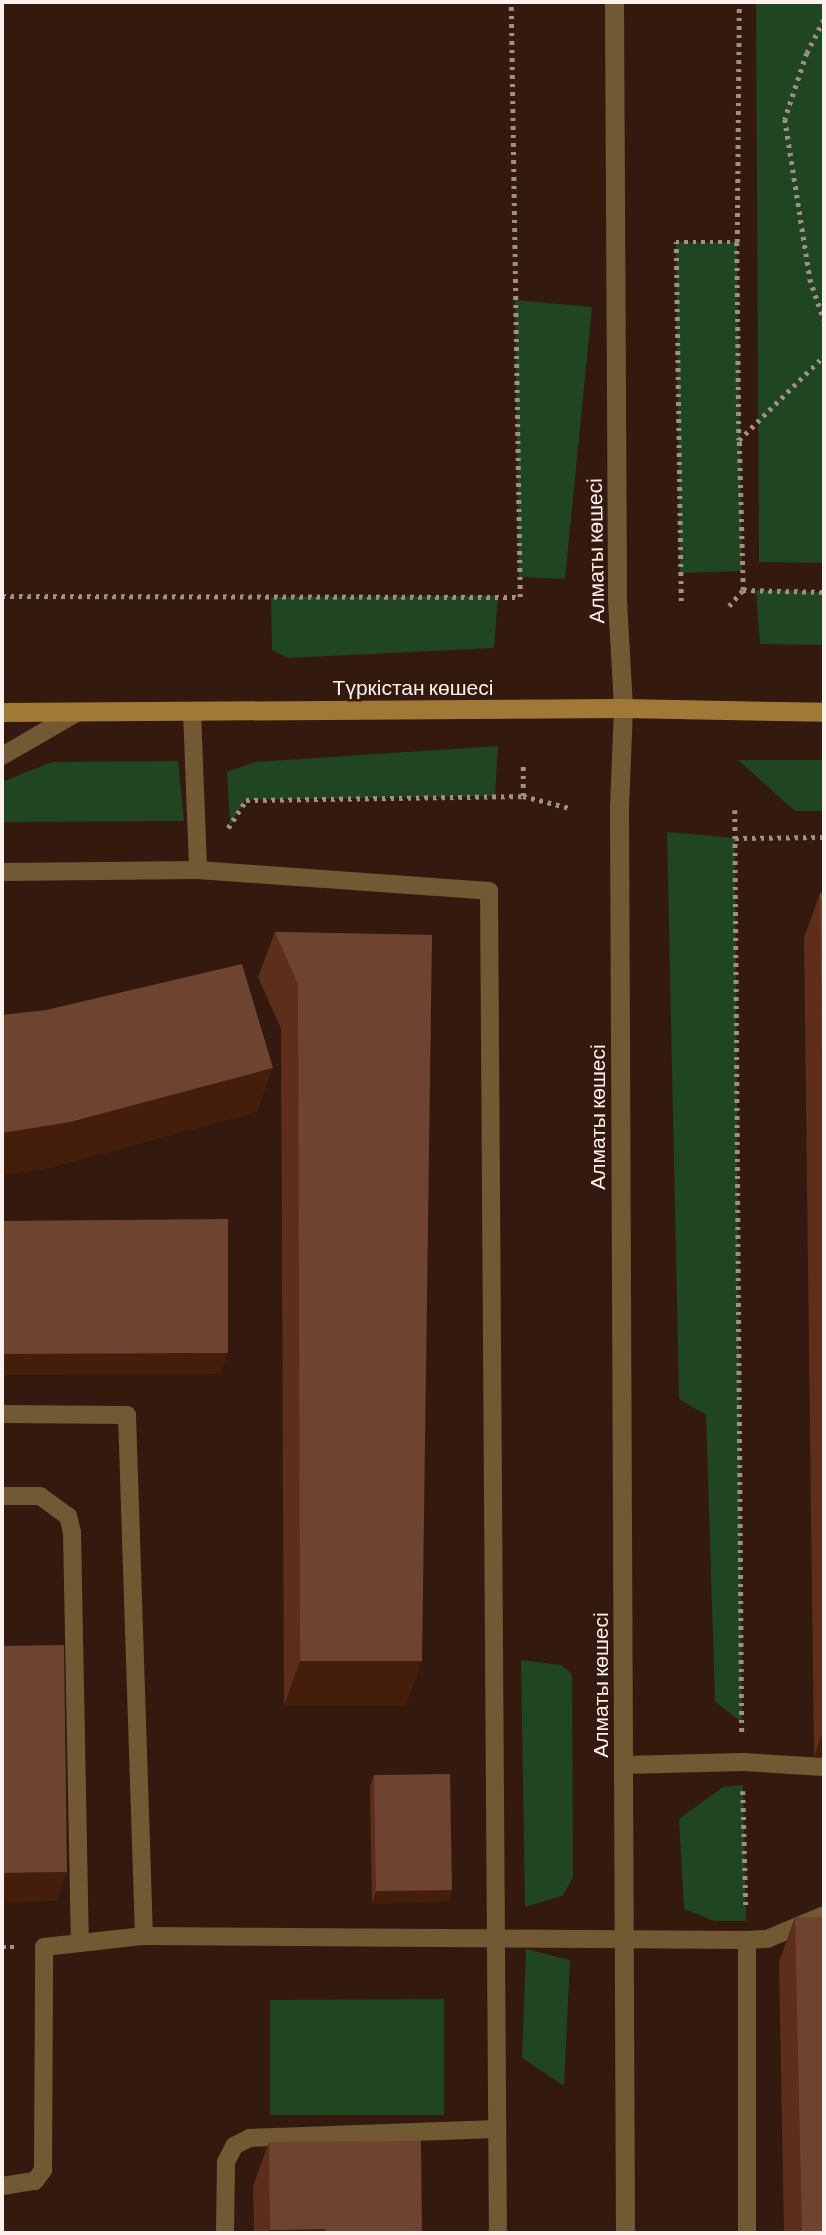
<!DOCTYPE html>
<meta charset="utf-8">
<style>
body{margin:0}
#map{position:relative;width:826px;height:2235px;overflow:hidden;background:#33190e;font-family:Barlow,sans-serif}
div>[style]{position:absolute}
.green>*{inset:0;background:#204521}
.path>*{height:4.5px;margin-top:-2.25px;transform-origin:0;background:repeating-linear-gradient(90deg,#a08e87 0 3.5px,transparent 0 8.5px)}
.service>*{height:18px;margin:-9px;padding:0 9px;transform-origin:9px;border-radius:9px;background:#725933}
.minor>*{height:19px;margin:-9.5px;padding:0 9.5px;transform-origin:9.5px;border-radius:9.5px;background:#725933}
.secondary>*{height:19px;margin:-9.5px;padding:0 9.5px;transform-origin:9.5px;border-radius:9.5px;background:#a07937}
.wall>*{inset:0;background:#5d2e19}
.shaded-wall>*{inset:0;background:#451d0b}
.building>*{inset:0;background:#6e4330}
span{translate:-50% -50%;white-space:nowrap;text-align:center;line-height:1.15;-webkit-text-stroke:5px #33190e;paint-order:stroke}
.street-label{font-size:21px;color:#fdf1ed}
.frame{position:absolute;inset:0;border:4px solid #fdf1ed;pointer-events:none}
</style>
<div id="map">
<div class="green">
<i style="clip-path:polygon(756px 2px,824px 2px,824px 563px,759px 562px)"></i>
<i style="clip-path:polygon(676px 242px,737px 242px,742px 571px,680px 573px)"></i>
<i style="clip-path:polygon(515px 300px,592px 307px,565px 579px,519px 577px)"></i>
<i style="clip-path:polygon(756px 590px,824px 592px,824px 645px,760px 644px)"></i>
<i style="clip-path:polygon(498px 596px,494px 648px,288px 658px,272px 650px,271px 597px)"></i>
<i style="clip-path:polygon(498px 746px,495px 796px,246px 800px,230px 825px,227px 772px,255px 762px)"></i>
<i style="clip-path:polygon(738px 760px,824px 760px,824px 811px,795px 811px)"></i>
<i style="clip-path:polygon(178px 761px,184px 821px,2px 822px,2px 782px,52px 762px)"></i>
<i style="clip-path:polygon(667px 832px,735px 838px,742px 1723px,715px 1701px,706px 1415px,679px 1399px)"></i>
<i style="clip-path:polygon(521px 1660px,561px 1665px,572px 1674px,573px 1878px,562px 1896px,525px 1907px)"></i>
<i style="clip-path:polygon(743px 1785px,746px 1921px,714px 1921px,684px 1909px,679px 1819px,723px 1787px)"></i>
<i style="clip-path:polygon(526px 1949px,570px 1960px,564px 2086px,522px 2058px)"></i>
<i style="clip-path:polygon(444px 1999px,444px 2115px,270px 2115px,270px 2000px)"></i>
</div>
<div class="path">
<i style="left:824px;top:20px;width:37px;rotate:117deg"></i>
<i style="left:807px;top:53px;width:70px;rotate:108.4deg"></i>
<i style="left:785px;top:119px;width:162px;rotate:81.1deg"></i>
<i style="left:810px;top:279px;width:43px;rotate:71.1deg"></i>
<i style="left:737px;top:242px;width:198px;rotate:89.4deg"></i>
<i style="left:743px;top:590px;width:81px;rotate:1.4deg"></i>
<i style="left:2px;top:596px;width:518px;rotate:0.11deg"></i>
<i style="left:520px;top:597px;width:595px;rotate:-90.87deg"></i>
<i style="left:681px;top:601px;width:359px;rotate:-90.8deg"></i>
<i style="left:676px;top:242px;width:61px"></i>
<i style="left:737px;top:242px;width:240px;rotate:-89.5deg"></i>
<i style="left:729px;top:606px;width:21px;rotate:-49deg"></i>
<i style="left:743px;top:590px;width:150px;rotate:-91.5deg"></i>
<i style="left:739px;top:440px;width:120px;rotate:-44.7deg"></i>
<i style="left:523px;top:796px;width:31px;rotate:-90deg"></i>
<i style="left:735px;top:810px;width:923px;rotate:89.57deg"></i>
<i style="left:228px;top:828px;width:33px;rotate:-57deg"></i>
<i style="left:246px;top:800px;width:277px;rotate:-0.8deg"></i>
<i style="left:523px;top:796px;width:49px;rotate:14.3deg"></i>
<i style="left:735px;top:838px;width:89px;rotate:-0.6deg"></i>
<i style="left:743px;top:1791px;width:117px;rotate:88.5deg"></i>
<i style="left:2px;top:1947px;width:13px"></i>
</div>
<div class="service">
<i style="left:192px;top:711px;width:159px;rotate:87.8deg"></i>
<i style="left:2px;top:756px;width:88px;rotate:-30.1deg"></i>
<i style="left:2px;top:872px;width:196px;rotate:-0.6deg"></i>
<i style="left:198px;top:870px;width:292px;rotate:4.1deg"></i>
<i style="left:489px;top:891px;width:1342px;rotate:89.62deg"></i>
<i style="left:2px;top:1414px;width:125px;rotate:0.5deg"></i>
<i style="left:127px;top:1415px;width:521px;rotate:88.13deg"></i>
<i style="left:2px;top:1496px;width:38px"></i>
<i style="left:40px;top:1496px;width:34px;rotate:36deg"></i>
<i style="left:68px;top:1516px;width:16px;rotate:76deg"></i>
<i style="left:72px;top:1532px;width:411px;rotate:88.9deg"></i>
<i style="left:623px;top:1765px;width:120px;rotate:-1.4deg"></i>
<i style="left:743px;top:1762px;width:81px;rotate:3.5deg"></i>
<i style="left:747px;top:1940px;width:293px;rotate:90deg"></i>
<i style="left:2px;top:2186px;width:33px;rotate:-9deg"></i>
<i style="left:35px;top:2181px;width:14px;rotate:-54deg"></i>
<i style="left:43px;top:2170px;width:223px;rotate:-89.7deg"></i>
<i style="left:44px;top:1947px;width:101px;rotate:-6.3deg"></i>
<i style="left:144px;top:1936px;width:603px;rotate:0.38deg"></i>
<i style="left:747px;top:1940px;width:20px;rotate:-3deg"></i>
<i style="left:767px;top:1939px;width:62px;rotate:-22.8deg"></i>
<i style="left:225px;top:2233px;width:71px;rotate:-89.2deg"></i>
<i style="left:226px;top:2162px;width:18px;rotate:-63deg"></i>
<i style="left:234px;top:2146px;width:18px;rotate:-27deg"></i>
<i style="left:250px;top:2138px;width:247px;rotate:-2.1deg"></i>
</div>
<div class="minor">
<i style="left:614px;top:2px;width:598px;rotate:89.71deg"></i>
<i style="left:617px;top:600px;width:108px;rotate:86.8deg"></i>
<i style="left:623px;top:708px;width:99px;rotate:92.3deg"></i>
<i style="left:619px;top:807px;width:1426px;rotate:89.76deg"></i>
</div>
<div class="secondary">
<i style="left:2px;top:712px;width:621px;rotate:-0.37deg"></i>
<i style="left:623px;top:708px;width:201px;rotate:1.1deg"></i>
</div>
<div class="wall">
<i style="clip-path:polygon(820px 893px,824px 893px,824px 1757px,814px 1757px,804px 938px)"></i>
<i style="clip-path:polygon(275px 932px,432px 935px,406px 1706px,284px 1706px,281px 1029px,258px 977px)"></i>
<i style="clip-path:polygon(374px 1775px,452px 1890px,448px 1901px,372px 1903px,370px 1786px)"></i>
<i style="clip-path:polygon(795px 1917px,824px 2233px,784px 2233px,779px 1962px)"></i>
<i style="clip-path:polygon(269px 2142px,422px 2233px,254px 2233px,253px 2186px)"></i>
</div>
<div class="shaded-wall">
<i style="clip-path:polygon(273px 1068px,257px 1112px,54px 1167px,2px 1176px,2px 1133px)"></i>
<i style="clip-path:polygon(228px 1353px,221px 1374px,2px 1375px,2px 1354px)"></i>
<i style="clip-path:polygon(300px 1661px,422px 1661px,406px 1706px,284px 1706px)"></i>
<i style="clip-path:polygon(824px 1728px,824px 1757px,814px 1757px)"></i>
<i style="clip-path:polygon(67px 1872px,57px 1901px,2px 1902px,2px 1873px)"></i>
<i style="clip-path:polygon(452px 1890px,448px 1901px,372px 1903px,376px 1891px)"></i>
<i style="clip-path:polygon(325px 2229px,324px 2233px,269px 2233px,270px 2230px)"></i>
</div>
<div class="building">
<i style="clip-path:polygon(820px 893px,824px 893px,824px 1226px)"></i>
<i style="clip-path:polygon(275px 932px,432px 935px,422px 1661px,300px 1661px,298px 984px)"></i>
<i style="clip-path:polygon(242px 964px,273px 1068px,70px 1122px,2px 1133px,2px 1015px,46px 1010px)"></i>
<i style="clip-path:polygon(228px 1219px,228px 1353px,2px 1354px,2px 1221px)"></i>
<i style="clip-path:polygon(64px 1645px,67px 1872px,2px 1873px,2px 1646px)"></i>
<i style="clip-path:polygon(450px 1774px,452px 1890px,376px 1891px,374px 1775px)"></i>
<i style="clip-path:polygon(795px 1917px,824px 1917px,824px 2233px,802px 2233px)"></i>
<i style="clip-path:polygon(421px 2141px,422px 2233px,325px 2233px,325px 2229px,270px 2230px,269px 2142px)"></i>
</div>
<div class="street-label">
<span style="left:595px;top:551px;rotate:-91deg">Алматы көшесі</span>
<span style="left:413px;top:687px">Түркістан көшесі</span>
<span style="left:597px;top:1117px;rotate:-90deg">Алматы көшесі</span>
<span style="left:600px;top:1685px;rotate:-90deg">Алматы көшесі</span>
</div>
<div class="frame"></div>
</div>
